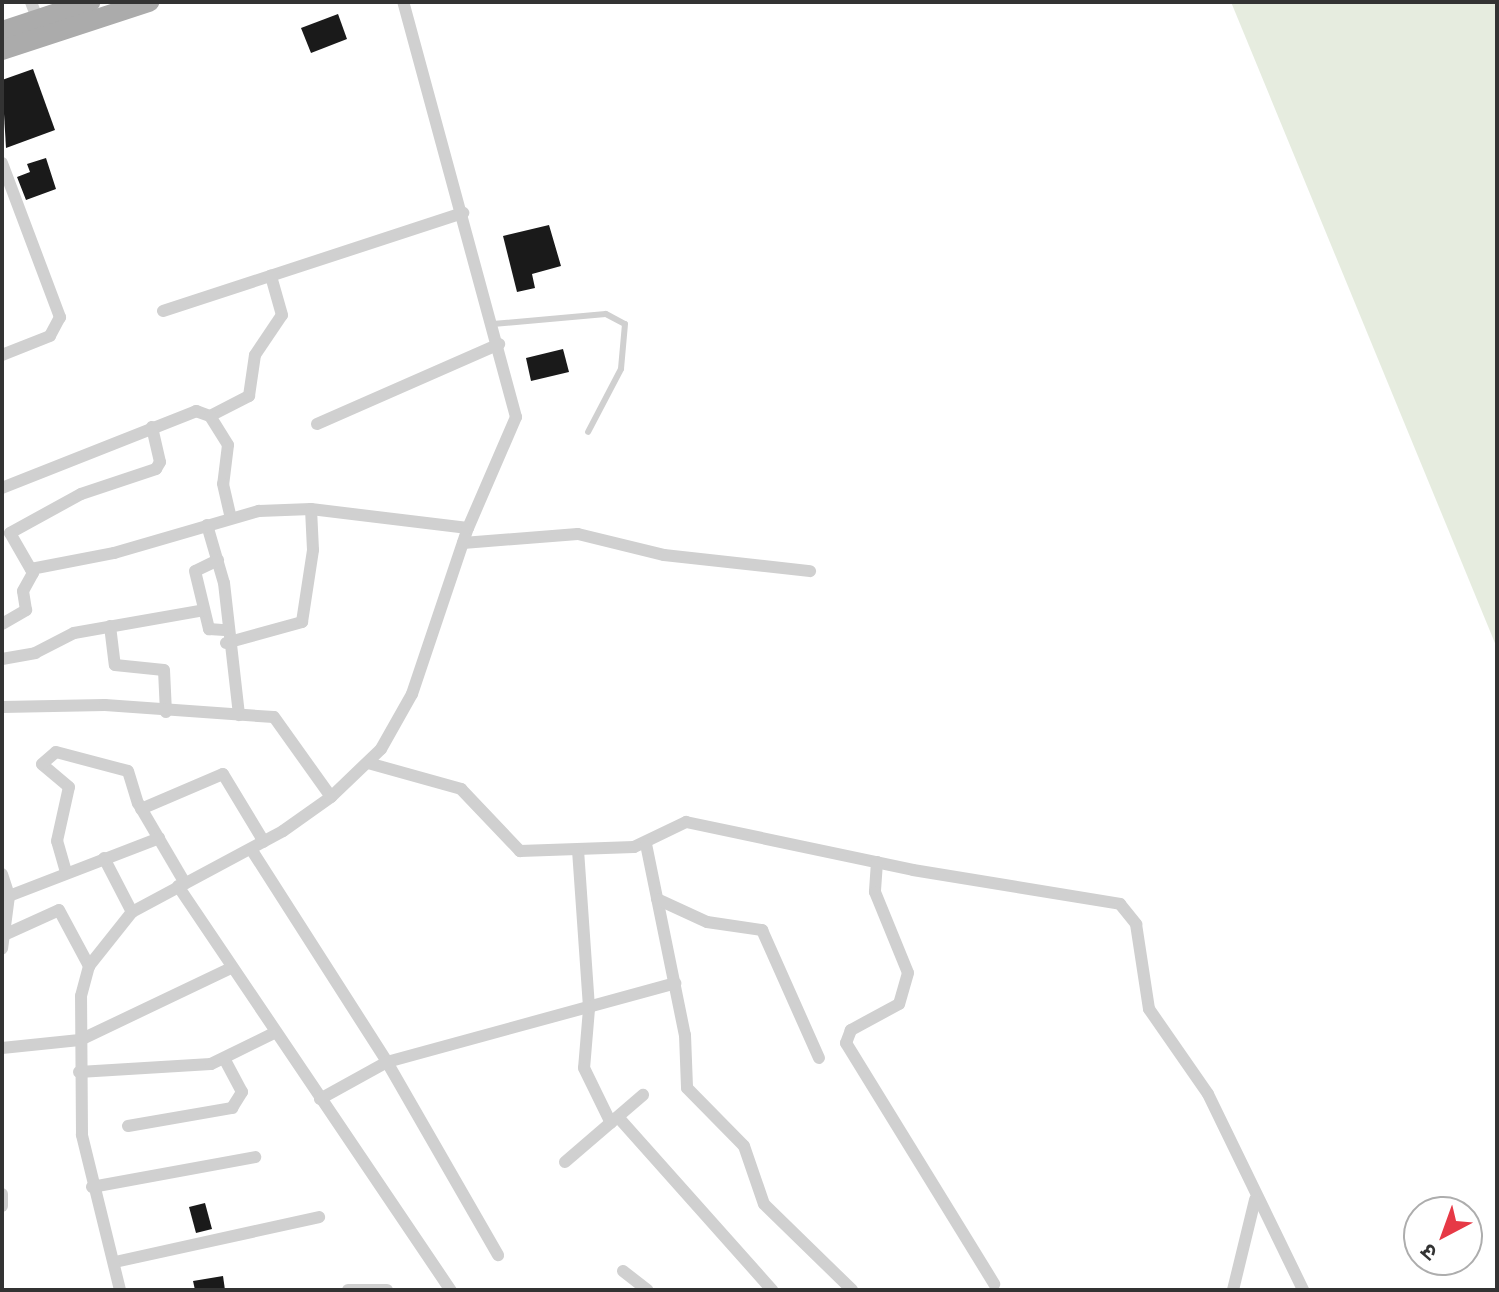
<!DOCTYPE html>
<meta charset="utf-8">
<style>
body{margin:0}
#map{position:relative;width:1499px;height:1292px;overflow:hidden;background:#fff;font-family:Ubuntu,"Noto Sans Devanagari",sans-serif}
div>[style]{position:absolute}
.green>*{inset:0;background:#e6ecdf}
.building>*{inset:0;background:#1a1a1a}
.service>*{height:6px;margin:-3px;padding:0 3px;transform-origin:3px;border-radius:3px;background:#d0d0d0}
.minor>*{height:12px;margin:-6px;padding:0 6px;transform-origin:6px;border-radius:6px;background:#d0d0d0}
.primary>*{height:20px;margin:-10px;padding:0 10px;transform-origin:10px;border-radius:10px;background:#ababab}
span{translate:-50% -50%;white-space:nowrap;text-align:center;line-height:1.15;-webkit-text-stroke:8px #fff;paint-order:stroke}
.frame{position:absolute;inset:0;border:4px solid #333;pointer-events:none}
.north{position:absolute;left:1403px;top:1196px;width:80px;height:80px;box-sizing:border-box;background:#fff;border:2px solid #adadad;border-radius:50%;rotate:221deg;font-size:22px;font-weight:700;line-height:32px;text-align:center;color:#333}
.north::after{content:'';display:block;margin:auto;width:28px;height:36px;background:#e63946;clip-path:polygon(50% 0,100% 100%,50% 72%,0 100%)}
</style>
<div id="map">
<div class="green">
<i style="clip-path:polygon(1231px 2px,1497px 2px,1497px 648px)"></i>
</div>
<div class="building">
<i style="clip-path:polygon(338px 14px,347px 39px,311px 53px,301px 28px)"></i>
<i style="clip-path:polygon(33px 69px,55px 130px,6px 148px,2px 80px)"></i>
<i style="clip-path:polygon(46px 158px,56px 189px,26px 200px,17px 177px,30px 172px,27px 164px)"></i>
<i style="clip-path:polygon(549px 225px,561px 266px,532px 274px,535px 288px,517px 292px,503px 236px)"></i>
<i style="clip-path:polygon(563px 349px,569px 372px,531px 381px,526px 358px)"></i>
<i style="clip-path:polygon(205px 1203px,212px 1229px,196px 1233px,189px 1207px)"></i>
<i style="clip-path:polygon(223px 1276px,225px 1290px,195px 1290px,193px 1281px)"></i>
</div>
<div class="service">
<i style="left:493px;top:324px;width:113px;rotate:-5.1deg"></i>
<i style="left:606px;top:314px;width:21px;rotate:28deg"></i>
<i style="left:625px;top:324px;width:45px;rotate:95.1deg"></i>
<i style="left:621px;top:369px;width:71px;rotate:117.6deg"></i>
</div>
<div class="minor">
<i style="left:31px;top:2px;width:17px;rotate:69deg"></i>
<i style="left:2px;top:163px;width:165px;rotate:69.4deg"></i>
<i style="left:60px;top:317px;width:21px;rotate:118deg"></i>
<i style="left:50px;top:336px;width:52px;rotate:158.4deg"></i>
<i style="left:163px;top:311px;width:316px;rotate:-18.1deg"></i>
<i style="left:210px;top:416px;width:44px;rotate:-27.1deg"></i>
<i style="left:249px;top:396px;width:41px;rotate:-81.7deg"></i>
<i style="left:255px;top:355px;width:48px;rotate:-56deg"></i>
<i style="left:282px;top:315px;width:41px;rotate:-105.8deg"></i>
<i style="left:317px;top:424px;width:199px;rotate:-23.7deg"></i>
<i style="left:2px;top:488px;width:209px;rotate:-21.6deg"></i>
<i style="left:196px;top:411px;width:15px;rotate:20deg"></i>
<i style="left:210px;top:416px;width:34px;rotate:58deg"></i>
<i style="left:228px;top:445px;width:39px;rotate:97deg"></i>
<i style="left:223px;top:484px;width:32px;rotate:77deg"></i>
<i style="left:207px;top:525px;width:60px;rotate:73.7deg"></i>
<i style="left:224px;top:583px;width:133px;rotate:83.5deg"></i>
<i style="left:463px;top:543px;width:115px;rotate:-4.5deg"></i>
<i style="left:578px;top:534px;width:89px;rotate:13.7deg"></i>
<i style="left:664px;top:555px;width:147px;rotate:6.3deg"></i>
<i style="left:218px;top:560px;width:25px;rotate:154deg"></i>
<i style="left:195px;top:571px;width:60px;rotate:76.4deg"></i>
<i style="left:209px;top:629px;width:16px;rotate:4deg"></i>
<i style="left:31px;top:569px;width:85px;rotate:-10.9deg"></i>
<i style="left:114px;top:553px;width:151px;rotate:-16.2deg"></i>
<i style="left:259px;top:511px;width:52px;rotate:-2.2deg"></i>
<i style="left:311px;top:509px;width:158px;rotate:6.9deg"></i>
<i style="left:2px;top:624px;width:28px;rotate:-30deg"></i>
<i style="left:26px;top:610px;width:19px;rotate:-99deg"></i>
<i style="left:23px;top:591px;width:21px;rotate:-61deg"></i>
<i style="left:33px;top:573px;width:46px;rotate:-119.9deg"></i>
<i style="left:10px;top:533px;width:81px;rotate:-28.8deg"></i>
<i style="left:81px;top:494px;width:79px;rotate:-18.4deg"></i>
<i style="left:156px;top:469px;width:8px;rotate:-60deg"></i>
<i style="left:160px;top:462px;width:36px;rotate:-103deg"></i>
<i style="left:110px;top:626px;width:39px;rotate:83deg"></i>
<i style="left:115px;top:665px;width:49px;rotate:5.8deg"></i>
<i style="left:164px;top:670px;width:42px;rotate:87.3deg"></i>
<i style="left:226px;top:643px;width:79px;rotate:-15.4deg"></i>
<i style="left:302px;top:622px;width:73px;rotate:-81.3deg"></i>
<i style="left:313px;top:550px;width:41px;rotate:-92.8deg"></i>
<i style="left:2px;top:659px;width:34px;rotate:-10deg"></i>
<i style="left:35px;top:653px;width:44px;rotate:-27.1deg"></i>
<i style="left:74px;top:633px;width:132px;rotate:-10deg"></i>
<i style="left:2px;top:707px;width:103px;rotate:-1.1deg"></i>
<i style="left:105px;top:705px;width:169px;rotate:4.1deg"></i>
<i style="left:274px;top:717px;width:98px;rotate:54.5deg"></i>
<i style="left:368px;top:763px;width:97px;rotate:15.6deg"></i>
<i style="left:461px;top:789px;width:86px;rotate:46.4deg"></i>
<i style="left:520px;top:851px;width:114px;rotate:-2deg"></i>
<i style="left:634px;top:847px;width:58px;rotate:-25.7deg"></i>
<i style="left:686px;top:822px;width:232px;rotate:11.9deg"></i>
<i style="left:913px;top:870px;width:210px;rotate:9.3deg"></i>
<i style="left:1120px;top:904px;width:26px;rotate:51deg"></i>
<i style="left:1136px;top:924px;width:86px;rotate:81.3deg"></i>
<i style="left:1149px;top:1009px;width:103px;rotate:55.2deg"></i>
<i style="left:1208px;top:1094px;width:218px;rotate:64.1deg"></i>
<i style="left:141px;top:809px;width:89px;rotate:-23.1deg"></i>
<i style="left:223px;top:774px;width:79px;rotate:58.9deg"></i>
<i style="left:646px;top:844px;width:195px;rotate:78.5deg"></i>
<i style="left:685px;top:1035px;width:53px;rotate:87.8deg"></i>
<i style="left:687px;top:1088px;width:81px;rotate:45.5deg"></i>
<i style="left:744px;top:1146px;width:61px;rotate:71deg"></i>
<i style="left:764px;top:1204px;width:123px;rotate:44.3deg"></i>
<i style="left:251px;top:849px;width:253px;rotate:57.4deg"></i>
<i style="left:387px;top:1062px;width:223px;rotate:60.1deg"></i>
<i style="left:578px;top:850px;width:159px;rotate:86deg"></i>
<i style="left:589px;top:1009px;width:59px;rotate:94.8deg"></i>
<i style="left:584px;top:1068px;width:61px;rotate:63.9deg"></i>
<i style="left:104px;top:858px;width:61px;rotate:62.6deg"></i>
<i style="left:877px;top:862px;width:30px;rotate:94deg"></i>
<i style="left:875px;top:892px;width:87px;rotate:67.8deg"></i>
<i style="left:908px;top:973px;width:32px;rotate:106deg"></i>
<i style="left:899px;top:1004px;width:55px;rotate:151.6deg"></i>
<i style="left:851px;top:1030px;width:14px;rotate:111deg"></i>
<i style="left:846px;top:1043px;width:283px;rotate:58.4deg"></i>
<i style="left:66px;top:872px;width:32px;rotate:-106deg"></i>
<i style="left:57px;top:841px;width:55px;rotate:-77.5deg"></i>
<i style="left:69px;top:787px;width:35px;rotate:-140deg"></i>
<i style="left:42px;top:764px;width:18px;rotate:-41deg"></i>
<i style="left:56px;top:752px;width:74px;rotate:14.8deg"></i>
<i style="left:128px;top:771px;width:34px;rotate:73deg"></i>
<i style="left:138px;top:803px;width:93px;rotate:59.6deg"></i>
<i style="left:2px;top:874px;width:23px;rotate:72deg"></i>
<i style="left:9px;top:896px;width:53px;rotate:97.5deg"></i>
<i style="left:178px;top:886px;width:488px;rotate:56deg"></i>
<i style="left:9px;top:896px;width:161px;rotate:-21.1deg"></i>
<i style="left:657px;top:899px;width:55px;rotate:24.7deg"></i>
<i style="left:707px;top:922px;width:56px;rotate:8.3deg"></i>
<i style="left:762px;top:930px;width:140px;rotate:66deg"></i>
<i style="left:4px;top:935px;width:60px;rotate:-24.4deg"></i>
<i style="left:59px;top:910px;width:64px;rotate:61.8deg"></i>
<i style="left:2px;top:1048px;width:78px;rotate:-5.9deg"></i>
<i style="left:80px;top:1040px;width:167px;rotate:-25.5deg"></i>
<i style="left:79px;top:1072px;width:132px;rotate:-3.5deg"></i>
<i style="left:211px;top:1064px;width:70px;rotate:-26.2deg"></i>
<i style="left:320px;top:1099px;width:77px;rotate:-28.9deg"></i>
<i style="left:387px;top:1062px;width:299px;rotate:-15.3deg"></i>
<i style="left:618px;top:1117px;width:232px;rotate:48.3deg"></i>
<i style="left:128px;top:1126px;width:106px;rotate:-9.8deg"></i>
<i style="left:232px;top:1108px;width:19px;rotate:-58deg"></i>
<i style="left:242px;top:1092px;width:36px;rotate:-118deg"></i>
<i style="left:565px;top:1162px;width:103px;rotate:-40.7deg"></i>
<i style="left:92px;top:1187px;width:166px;rotate:-10.4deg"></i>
<i style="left:2px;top:1194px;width:12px;rotate:90deg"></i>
<i style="left:115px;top:1262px;width:209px;rotate:-12.4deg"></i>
<i style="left:623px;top:1271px;width:31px;rotate:38deg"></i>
<i style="left:120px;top:1290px;width:160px;rotate:-103.8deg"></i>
<i style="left:82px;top:1135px;width:139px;rotate:-90.4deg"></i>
<i style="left:81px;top:996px;width:31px;rotate:-75deg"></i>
<i style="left:89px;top:966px;width:69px;rotate:-51.5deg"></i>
<i style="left:132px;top:912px;width:171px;rotate:-28.2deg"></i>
<i style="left:283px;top:831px;width:59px;rotate:-35.3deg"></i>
<i style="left:331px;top:797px;width:69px;rotate:-43.8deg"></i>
<i style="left:381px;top:749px;width:63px;rotate:-60.6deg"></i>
<i style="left:412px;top:694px;width:175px;rotate:-71.4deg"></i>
<i style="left:468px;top:528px;width:121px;rotate:-66.6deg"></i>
<i style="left:516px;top:417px;width:430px;rotate:-105.2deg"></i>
<i style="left:348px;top:1290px;width:39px"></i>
<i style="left:1233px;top:1290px;width:93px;rotate:-76.3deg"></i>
</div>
<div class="primary">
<i style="left:2px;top:31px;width:93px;rotate:-18.2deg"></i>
<i style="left:2px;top:50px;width:155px;rotate:-18.1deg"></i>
</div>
<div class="frame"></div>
<div class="north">उ</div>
</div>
